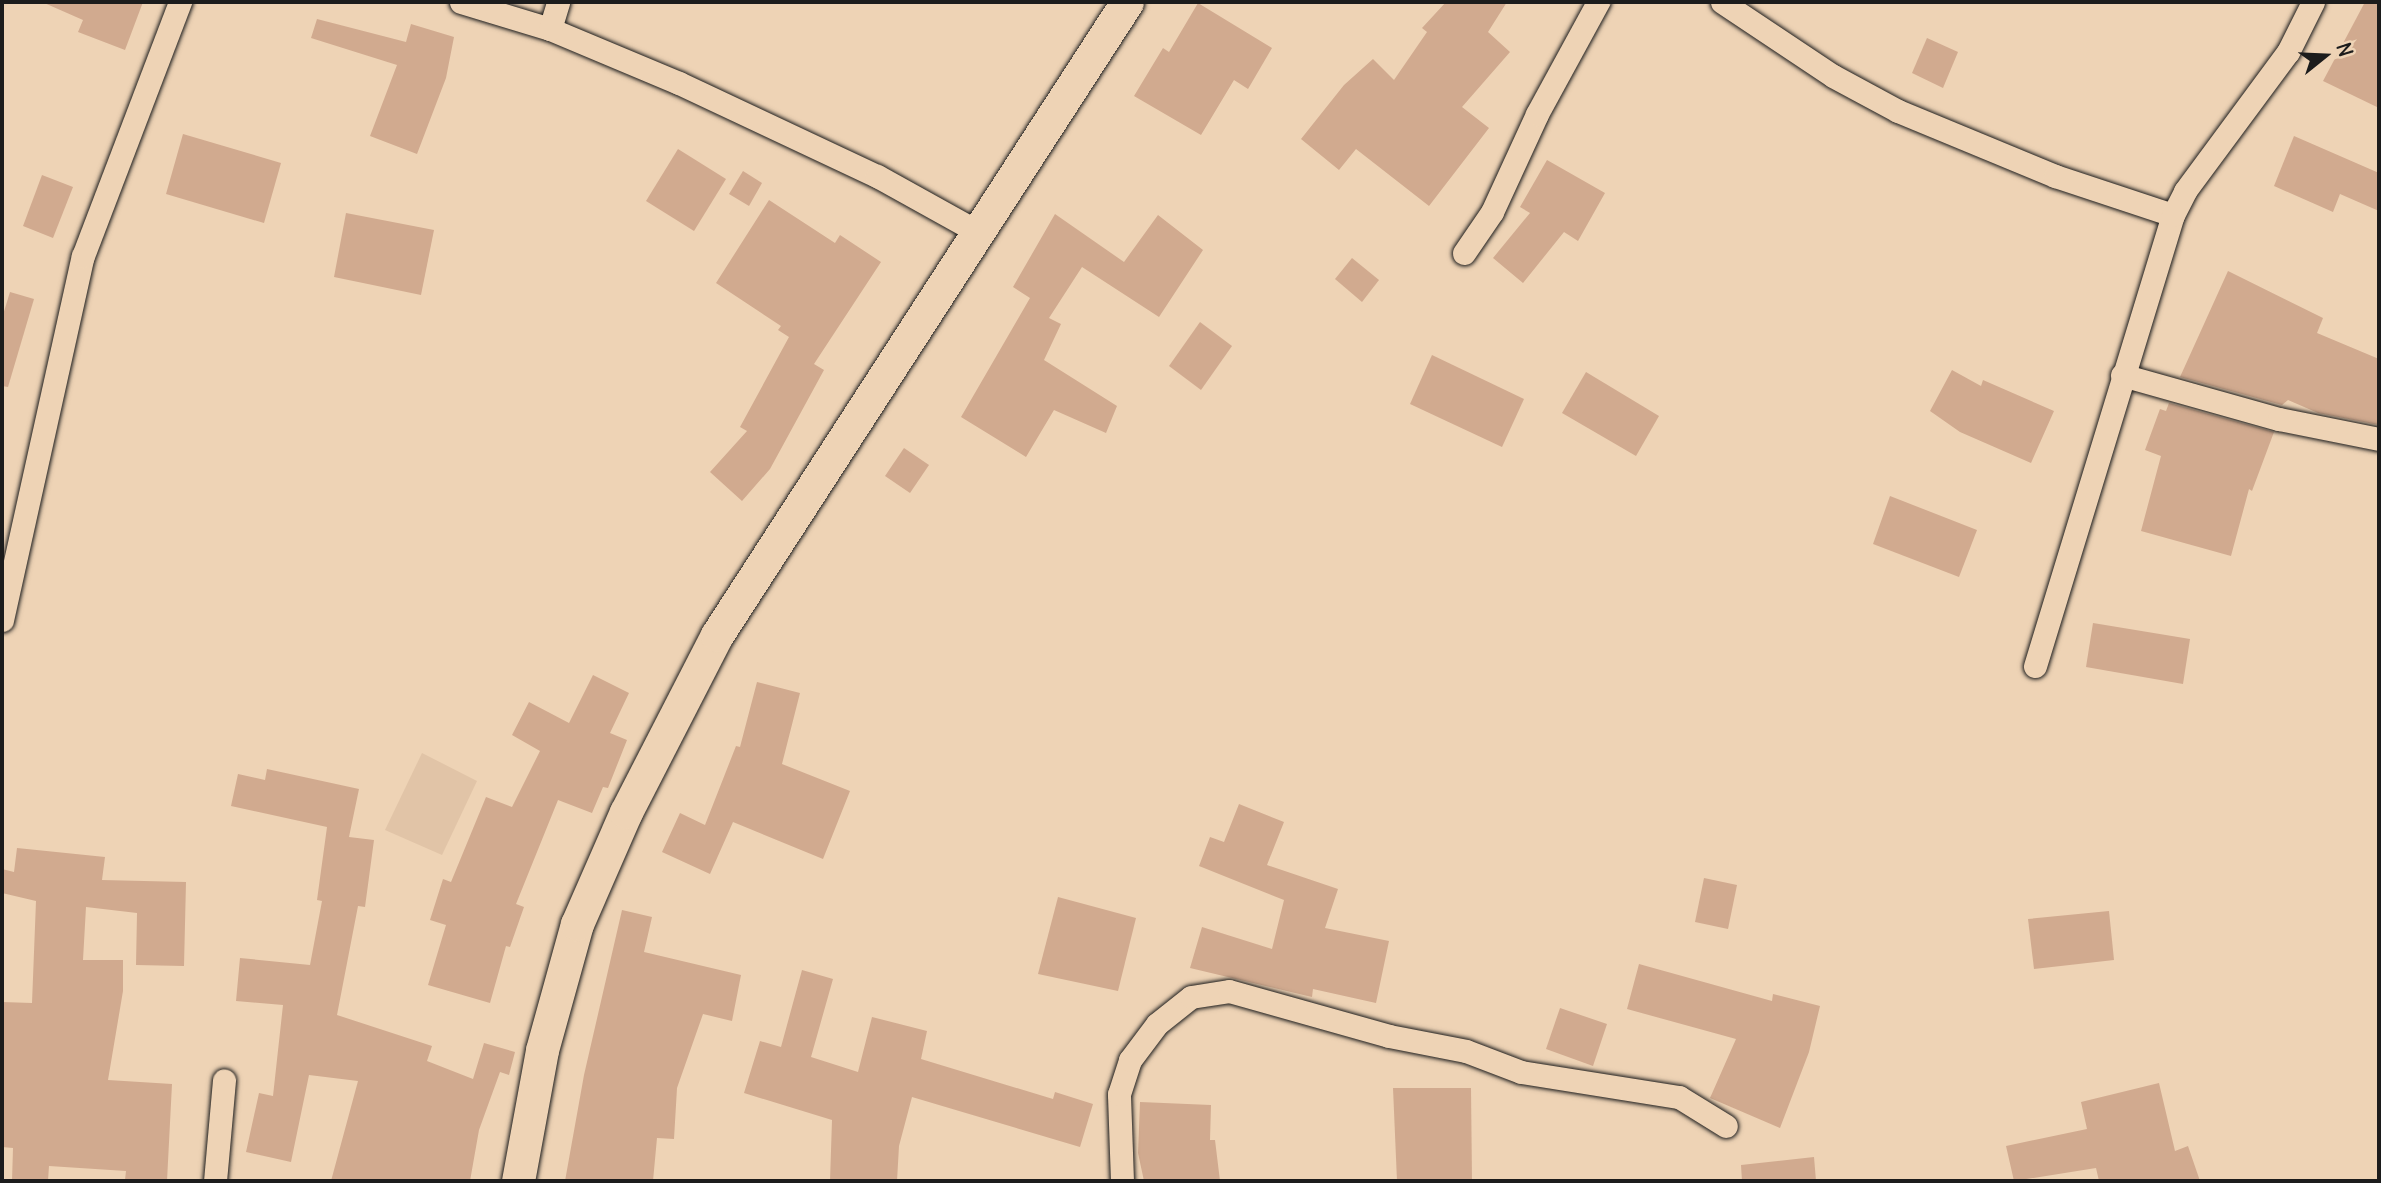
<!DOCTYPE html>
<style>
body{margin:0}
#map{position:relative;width:2381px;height:1183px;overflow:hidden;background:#eed3b5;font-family:Delius,sans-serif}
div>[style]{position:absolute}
.built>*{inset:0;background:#e1c4a7}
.building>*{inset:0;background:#d1aa8f}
.roads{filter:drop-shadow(0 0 2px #1c1c1c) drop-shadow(0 0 2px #1c1c1c)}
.street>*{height:23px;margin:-11.5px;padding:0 11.5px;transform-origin:11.5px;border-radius:11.5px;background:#eed3b5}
.secondary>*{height:33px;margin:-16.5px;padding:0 16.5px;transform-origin:16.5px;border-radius:16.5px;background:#eed3b5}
span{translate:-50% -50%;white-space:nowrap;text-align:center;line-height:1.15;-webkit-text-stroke:7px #eed3b5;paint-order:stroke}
.frame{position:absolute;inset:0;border:4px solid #1c1c1c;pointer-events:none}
.north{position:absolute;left:2290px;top:21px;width:70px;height:70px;-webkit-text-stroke:5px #eed3b5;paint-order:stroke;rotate:72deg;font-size:19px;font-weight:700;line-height:28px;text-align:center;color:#1c1c1c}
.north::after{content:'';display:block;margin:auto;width:24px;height:32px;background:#1c1c1c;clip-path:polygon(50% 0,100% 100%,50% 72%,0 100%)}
</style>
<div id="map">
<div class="built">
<i style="clip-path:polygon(422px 753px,477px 781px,442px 855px,385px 830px)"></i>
</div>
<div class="building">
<i style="clip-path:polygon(42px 2px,143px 2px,125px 50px,78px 32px,83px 20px)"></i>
<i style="clip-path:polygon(1446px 2px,1507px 2px,1488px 32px,1510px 52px,1462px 107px,1489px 128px,1429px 206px,1356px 149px,1339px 170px,1301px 139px,1344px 85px,1373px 59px,1394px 80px,1427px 32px,1422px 28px)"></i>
<i style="clip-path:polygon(2365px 2px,2379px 2px,2379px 108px,2323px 81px)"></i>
<i style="clip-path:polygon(1198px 3px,1272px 48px,1248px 89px,1234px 80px,1201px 135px,1134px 96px,1163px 48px,1169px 52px)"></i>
<i style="clip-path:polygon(317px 19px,406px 42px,411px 24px,454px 37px,446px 78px,417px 154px,370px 136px,397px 65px,311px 38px)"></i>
<i style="clip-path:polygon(1927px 38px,1958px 52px,1943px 88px,1912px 73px)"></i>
<i style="clip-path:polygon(183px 134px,281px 163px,264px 223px,166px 194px)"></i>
<i style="clip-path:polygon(2294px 136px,2379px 173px,2379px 211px,2340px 194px,2333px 212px,2274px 186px)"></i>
<i style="clip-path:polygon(678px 149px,726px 179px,694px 231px,646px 201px)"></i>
<i style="clip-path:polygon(1547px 160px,1605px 193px,1578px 241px,1564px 232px,1523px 283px,1493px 258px,1530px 213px,1520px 207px)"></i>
<i style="clip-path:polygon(743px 171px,762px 183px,749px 206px,729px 194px)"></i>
<i style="clip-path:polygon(42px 175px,73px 187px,53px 238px,23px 226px)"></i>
<i style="clip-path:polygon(769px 200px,835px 243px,840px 235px,881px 262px,814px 364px,824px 370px,770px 469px,742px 501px,710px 472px,747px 431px,740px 427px,789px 337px,778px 330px,781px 326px,716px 283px)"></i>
<i style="clip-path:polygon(346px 213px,434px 230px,421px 295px,334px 277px)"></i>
<i style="clip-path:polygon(1055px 214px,1124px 262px,1158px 215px,1203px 250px,1159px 317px,1082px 267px,1049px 318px,1061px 324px,1044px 360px,1117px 406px,1106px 433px,1054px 410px,1026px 457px,961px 417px,1030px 298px,1013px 287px)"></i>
<i style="clip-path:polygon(1352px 258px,1379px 280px,1362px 302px,1335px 279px)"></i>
<i style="clip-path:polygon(2228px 271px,2323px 318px,2317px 333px,2379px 359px,2379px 425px,2318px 413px,2288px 400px,2282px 405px,2180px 377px)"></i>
<i style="clip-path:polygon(10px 292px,34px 299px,8px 387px,2px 386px,2px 318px)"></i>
<i style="clip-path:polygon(1200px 322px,1232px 346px,1201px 390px,1169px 366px)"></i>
<i style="clip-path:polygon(1432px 355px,1524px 399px,1502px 447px,1410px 404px)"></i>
<i style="clip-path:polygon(1952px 370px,1981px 386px,1983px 380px,2054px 411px,2031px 463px,1960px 432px,1930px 411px)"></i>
<i style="clip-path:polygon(1586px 372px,1659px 416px,1636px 456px,1562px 413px)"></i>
<i style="clip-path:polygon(2169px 403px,2274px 432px,2252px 491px,2249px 489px,2231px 556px,2141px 531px,2161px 456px,2145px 450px,2160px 409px,2166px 411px)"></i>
<i style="clip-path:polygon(904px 448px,929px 465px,910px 493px,885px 476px)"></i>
<i style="clip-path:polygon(1890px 496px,1977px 530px,1959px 577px,1873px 544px)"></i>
<i style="clip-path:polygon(2093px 623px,2190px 639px,2183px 684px,2086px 667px)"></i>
<i style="clip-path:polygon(593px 675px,629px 693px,610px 733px,627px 740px,608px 788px,603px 787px,592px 813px,558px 800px,516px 904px,524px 907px,510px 947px,506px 946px,490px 1003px,428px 985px,446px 925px,430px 920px,443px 879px,451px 882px,486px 797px,512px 807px,540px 751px,512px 735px,529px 702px,569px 723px)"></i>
<i style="clip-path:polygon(757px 682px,800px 693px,782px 764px,850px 791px,823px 859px,733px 822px,710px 874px,662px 852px,680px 813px,705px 825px,736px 746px,740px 747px)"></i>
<i style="clip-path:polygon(267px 769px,359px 789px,349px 837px,374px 840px,365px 907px,358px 906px,337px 1015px,432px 1046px,427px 1061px,473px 1079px,484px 1043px,515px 1052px,509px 1075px,500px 1072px,479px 1130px,470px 1181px,331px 1181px,358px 1081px,309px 1075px,291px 1162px,246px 1152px,259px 1093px,273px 1096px,283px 1005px,236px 1001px,240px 958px,310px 965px,322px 901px,317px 900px,327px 827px,231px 806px,238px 774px,265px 780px)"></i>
<i style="clip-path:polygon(1239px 804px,1284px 822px,1267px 865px,1338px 889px,1325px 928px,1389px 941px,1376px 1003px,1313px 989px,1312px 997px,1190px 968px,1202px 927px,1272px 949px,1284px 900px,1199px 866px,1210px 837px,1224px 842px)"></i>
<i style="clip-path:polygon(17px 848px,105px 857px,102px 880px,186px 882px,184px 966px,136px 965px,137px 913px,86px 907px,83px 960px,123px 960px,123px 991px,108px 1080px,172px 1084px,167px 1181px,125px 1180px,126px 1171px,49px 1166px,48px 1181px,12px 1181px,13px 1148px,2px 1147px,2px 1002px,32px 1003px,36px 901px,2px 893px,2px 869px,14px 872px)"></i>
<i style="clip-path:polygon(1704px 878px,1737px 885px,1728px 929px,1695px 922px)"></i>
<i style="clip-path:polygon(1058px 897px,1136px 918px,1118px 991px,1038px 974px)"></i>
<i style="clip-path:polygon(622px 910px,652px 917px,644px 952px,741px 975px,732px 1021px,703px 1014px,677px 1088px,674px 1139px,657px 1138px,653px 1181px,565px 1181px,584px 1075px)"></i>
<i style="clip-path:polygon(2109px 911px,2114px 960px,2034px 969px,2028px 919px)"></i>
<i style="clip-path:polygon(1639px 964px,1772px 1001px,1773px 994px,1820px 1006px,1809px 1052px,1780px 1128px,1710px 1098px,1736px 1039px,1627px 1009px)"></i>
<i style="clip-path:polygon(802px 970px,833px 979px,811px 1057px,858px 1072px,872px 1017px,927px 1031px,921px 1059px,1053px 1099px,1055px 1092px,1093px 1104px,1080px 1147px,912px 1097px,899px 1146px,897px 1181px,830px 1181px,832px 1120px,744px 1093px,760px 1041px,781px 1047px)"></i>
<i style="clip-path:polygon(1560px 1008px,1607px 1024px,1593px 1066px,1546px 1049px)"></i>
<i style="clip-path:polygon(2159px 1083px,2175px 1151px,2188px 1146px,2200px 1181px,2099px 1181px,2096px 1168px,2014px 1181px,2006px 1146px,2087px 1129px,2081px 1102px)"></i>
<i style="clip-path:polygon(1393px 1088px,1471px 1088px,1472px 1181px,1397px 1181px)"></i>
<i style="clip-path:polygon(1140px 1102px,1211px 1105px,1210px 1140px,1215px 1140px,1220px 1181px,1144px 1181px,1138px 1153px)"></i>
<i style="clip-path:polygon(1814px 1157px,1816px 1181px,1742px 1181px,1741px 1165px)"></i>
</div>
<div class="roads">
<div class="street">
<i style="left:461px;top:2px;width:93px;rotate:16.9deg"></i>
<i style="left:550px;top:29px;width:140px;rotate:22.7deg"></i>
<i style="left:679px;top:83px;width:219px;rotate:25.2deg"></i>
<i style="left:877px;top:176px;width:115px;rotate:29deg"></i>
<i style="left:1722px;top:2px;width:133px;rotate:33.7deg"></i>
<i style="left:1833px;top:76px;width:74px;rotate:28.3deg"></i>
<i style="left:1898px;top:111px;width:170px;rotate:22.5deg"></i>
<i style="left:2055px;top:176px;width:124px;rotate:18.3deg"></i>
<i style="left:550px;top:29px;width:28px;rotate:-73deg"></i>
<i style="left:1464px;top:253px;width:50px;rotate:-55.7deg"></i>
<i style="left:1492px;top:212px;width:108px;rotate:-65.3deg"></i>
<i style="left:1537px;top:114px;width:128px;rotate:-61.4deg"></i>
<i style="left:2122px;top:375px;width:163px;rotate:15.7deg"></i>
<i style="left:2279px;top:419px;width:102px;rotate:11.3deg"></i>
<i style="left:2px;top:620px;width:373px;rotate:-77.5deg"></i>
<i style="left:83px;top:256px;width:272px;rotate:-69.1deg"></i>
<i style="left:2035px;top:666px;width:472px;rotate:-73deg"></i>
<i style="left:2173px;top:215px;width:27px;rotate:-63deg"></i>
<i style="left:2185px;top:191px;width:173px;rotate:-53.5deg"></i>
<i style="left:2288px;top:52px;width:56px;rotate:-63.4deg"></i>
<i style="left:215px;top:1181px;width:101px;rotate:-84.9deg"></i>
<i style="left:1122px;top:1181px;width:87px;rotate:-92deg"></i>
<i style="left:1119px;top:1094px;width:36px;rotate:-72deg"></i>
<i style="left:1130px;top:1060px;width:45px;rotate:-53.1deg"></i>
<i style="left:1157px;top:1024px;width:43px;rotate:-38.5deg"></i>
<i style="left:1191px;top:997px;width:38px;rotate:-9deg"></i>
<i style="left:1229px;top:991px;width:166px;rotate:15.7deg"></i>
<i style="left:1389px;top:1036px;width:78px;rotate:11deg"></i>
<i style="left:1466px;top:1051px;width:59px;rotate:20.9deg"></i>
<i style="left:1521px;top:1072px;width:160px;rotate:9deg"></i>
<i style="left:1679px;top:1097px;width:55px;rotate:31.7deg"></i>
</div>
<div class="secondary">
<i style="left:518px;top:1181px;width:133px;rotate:-79.6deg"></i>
<i style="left:542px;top:1050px;width:131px;rotate:-74.5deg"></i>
<i style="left:577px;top:924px;width:122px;rotate:-66.4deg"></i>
<i style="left:626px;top:812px;width:199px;rotate:-62.8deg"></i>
<i style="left:717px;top:635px;width:754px;rotate:-57.07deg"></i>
</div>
</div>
<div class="frame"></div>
<div class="north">N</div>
</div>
